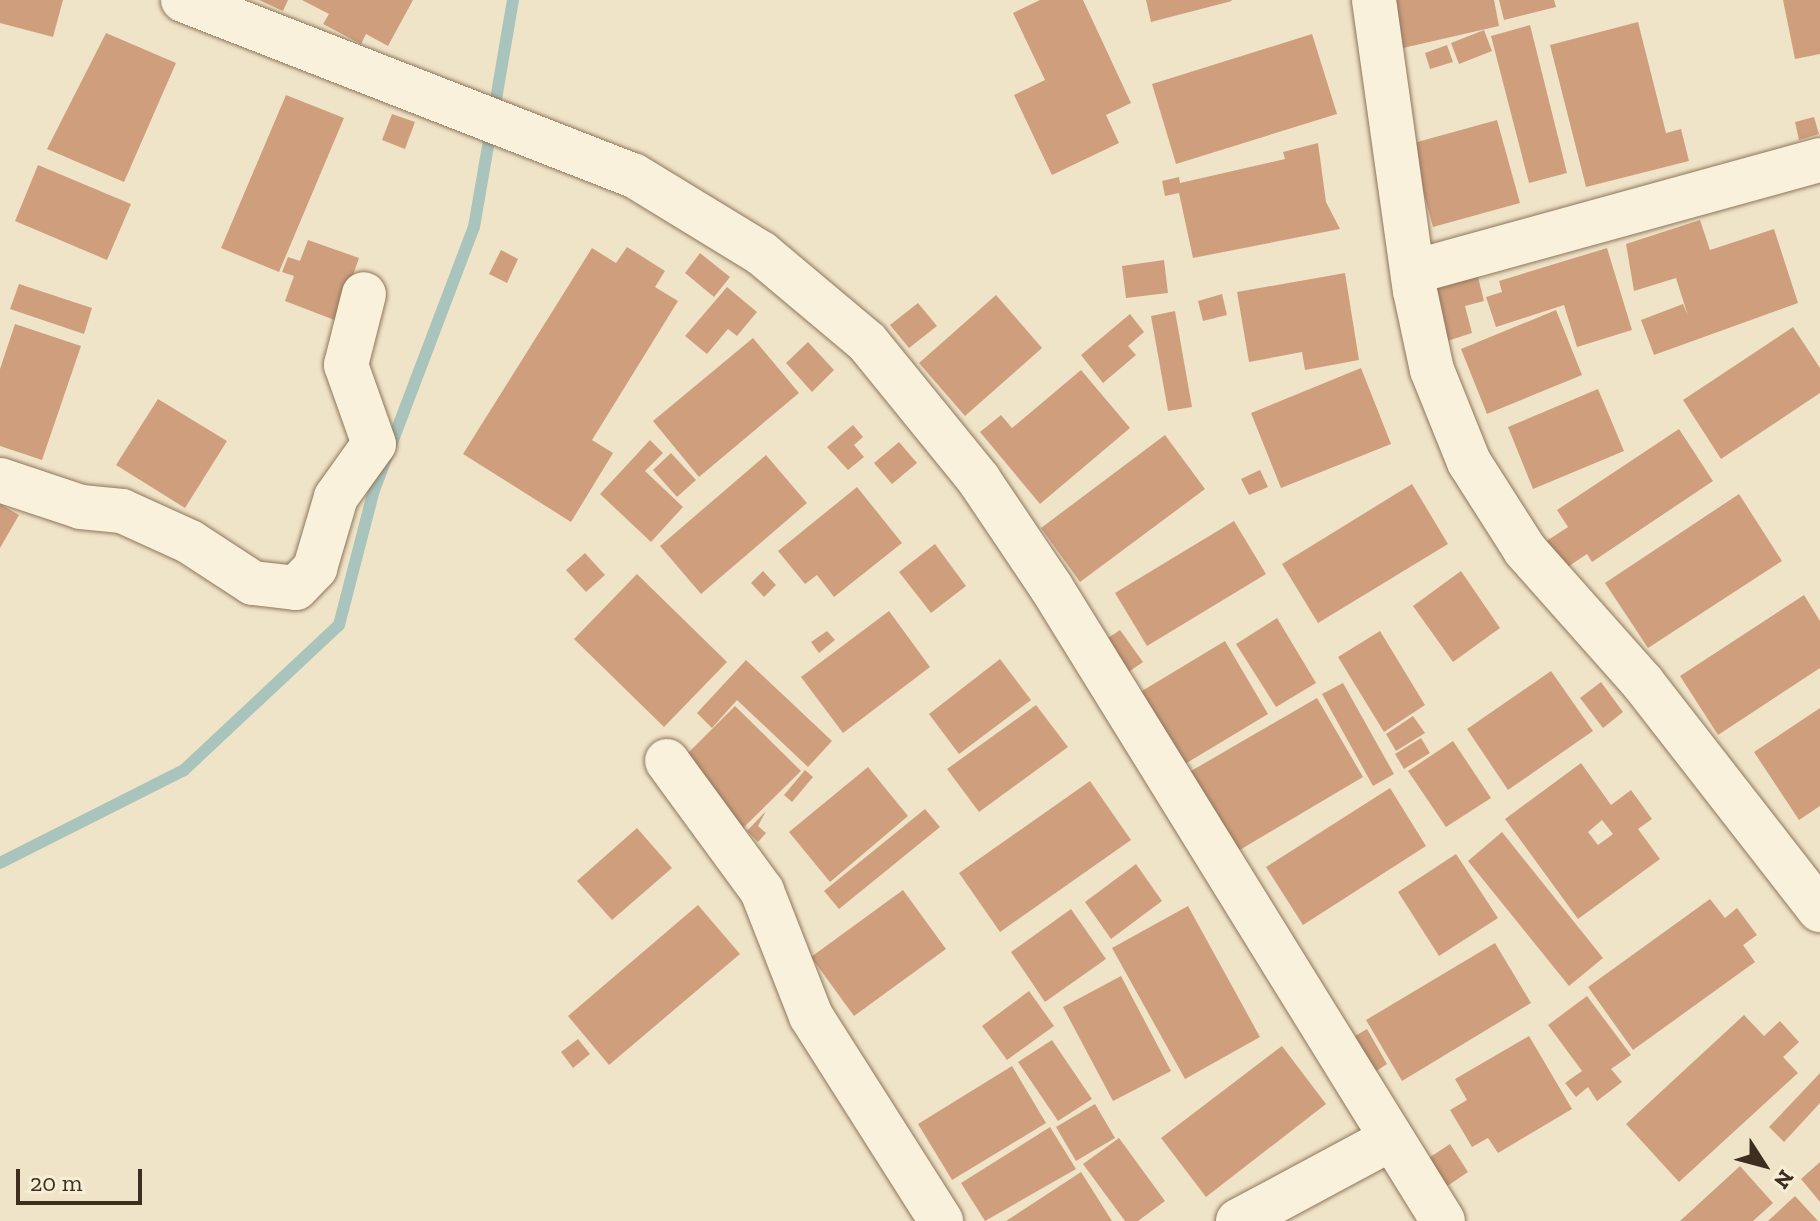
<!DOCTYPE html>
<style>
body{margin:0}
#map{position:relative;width:1820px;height:1221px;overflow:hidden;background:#f0e4c8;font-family:"Zilla Slab",serif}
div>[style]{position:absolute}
.stream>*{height:12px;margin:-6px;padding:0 6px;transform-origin:6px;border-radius:6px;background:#a9c4bc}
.building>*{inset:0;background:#cf9f7d}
.roads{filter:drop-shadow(0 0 2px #8d765c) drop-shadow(0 0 2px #8d765c)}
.minor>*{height:44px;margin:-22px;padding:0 22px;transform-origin:22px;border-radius:22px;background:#faf1dc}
span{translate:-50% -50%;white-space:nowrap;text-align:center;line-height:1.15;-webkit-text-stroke:7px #f7eed8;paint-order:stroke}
.north{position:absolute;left:1724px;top:1125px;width:80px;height:80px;-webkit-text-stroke:6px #f7eed8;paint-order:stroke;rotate:126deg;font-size:22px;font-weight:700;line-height:32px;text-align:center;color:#3d2e20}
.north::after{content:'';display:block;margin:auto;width:28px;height:36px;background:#3d2e20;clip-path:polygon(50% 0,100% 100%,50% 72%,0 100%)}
.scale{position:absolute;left:16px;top:1169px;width:126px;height:36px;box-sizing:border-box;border:4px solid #3d2e20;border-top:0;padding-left:10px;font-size:24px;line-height:28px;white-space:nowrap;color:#3d2e20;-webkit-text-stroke:6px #f7eed8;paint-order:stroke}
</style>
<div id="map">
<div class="stream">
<i style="left:494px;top:111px;width:113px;rotate:-80.3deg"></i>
<i style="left:0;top:863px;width:206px;rotate:-26.8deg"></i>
<i style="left:184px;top:770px;width:212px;rotate:-43.1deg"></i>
<i style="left:339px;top:625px;width:139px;rotate:-75.5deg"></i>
<i style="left:374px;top:490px;width:281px;rotate:-69.2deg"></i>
<i style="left:474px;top:227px;width:99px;rotate:-80.2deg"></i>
</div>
<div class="building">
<i style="clip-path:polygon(0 0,63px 0,53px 37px,0 23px)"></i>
<i style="clip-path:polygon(259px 0,288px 0,283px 11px)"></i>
<i style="clip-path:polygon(302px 0,413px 0,388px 46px,366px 34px,361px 44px,323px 24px,329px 14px)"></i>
<i style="clip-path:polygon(1040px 0,1083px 0,1131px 103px,1106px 115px,1119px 143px,1052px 175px,1014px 95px,1045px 80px,1013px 13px)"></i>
<i style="clip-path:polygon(1146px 0,1231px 0,1232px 1px,1151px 22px)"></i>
<i style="clip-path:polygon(1392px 0,1494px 0,1499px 26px,1403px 48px)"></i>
<i style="clip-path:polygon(1499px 0,1554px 0,1556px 7px,1504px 20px)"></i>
<i style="clip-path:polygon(1783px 0,1820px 0,1820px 54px,1795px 59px)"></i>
<i style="clip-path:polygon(1638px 22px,1666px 133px,1681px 129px,1689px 161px,1586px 187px,1550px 45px)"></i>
<i style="clip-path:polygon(1530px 25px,1567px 173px,1529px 183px,1491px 36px)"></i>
<i style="clip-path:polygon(1484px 30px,1492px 51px,1459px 64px,1451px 43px)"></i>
<i style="clip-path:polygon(106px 33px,176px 63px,124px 182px,47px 149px)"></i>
<i style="clip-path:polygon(1312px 34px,1337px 114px,1176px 164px,1152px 84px)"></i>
<i style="clip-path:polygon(1447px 45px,1453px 62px,1430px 69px,1425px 53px)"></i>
<i style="clip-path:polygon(286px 95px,344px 118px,279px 272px,221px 248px)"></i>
<i style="clip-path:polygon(392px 114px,415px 122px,405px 149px,382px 140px)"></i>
<i style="clip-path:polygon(1814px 117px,1819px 134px,1799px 140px,1795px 122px)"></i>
<i style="clip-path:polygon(1497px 120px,1520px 203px,1433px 227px,1410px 144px)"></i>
<i style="clip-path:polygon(1318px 143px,1326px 202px,1340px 229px,1193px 258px,1179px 193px,1165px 196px,1162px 181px,1179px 177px,1180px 183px,1285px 159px,1283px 152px)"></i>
<i style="clip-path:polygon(38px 165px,131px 204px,107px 260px,15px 221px)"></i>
<i style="clip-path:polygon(1700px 220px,1710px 250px,1774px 229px,1798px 303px,1654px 355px,1641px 320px,1683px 304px,1688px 316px,1676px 278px,1634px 291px,1626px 244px)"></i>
<i style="clip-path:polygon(308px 240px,359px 258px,337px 321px,285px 301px,294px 276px,282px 272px,288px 257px,300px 261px)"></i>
<i style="clip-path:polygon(627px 247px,665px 271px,655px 287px,678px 301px,592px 440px,613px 453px,571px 522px,463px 454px,592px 248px,616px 263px)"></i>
<i style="clip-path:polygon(1607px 248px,1632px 330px,1577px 347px,1564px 305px,1496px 327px,1486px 297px,1502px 292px,1499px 281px)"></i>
<i style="clip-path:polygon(501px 250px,518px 259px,507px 283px,489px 274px)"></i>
<i style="clip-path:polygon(700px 253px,730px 277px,714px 297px,685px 273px)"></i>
<i style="clip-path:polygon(1164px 260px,1168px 293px,1126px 298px,1122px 266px)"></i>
<i style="clip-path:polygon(1476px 269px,1484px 301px,1465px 306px,1472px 333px,1438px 344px,1423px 289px)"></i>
<i style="clip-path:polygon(1345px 273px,1359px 360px,1305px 370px,1302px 352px,1249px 362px,1237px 292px)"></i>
<i style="clip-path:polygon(19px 284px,92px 308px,84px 334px,10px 309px)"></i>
<i style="clip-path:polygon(727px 287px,757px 312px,737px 336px,728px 329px,707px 354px,685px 336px)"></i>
<i style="clip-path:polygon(1222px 294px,1227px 315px,1203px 321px,1198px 301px)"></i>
<i style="clip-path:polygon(996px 295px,1042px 348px,965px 416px,919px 363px)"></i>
<i style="clip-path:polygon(918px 303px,937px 326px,909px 348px,890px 325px)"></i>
<i style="clip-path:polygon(1556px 310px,1582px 375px,1487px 414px,1461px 349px)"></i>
<i style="clip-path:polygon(1175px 311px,1192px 407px,1168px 411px,1151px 316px)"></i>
<i style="clip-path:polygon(1130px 314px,1144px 332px,1128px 346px,1136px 355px,1103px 383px,1081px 355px)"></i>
<i style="clip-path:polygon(15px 324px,81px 346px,42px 460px,0 446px,0 369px)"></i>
<i style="clip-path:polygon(1793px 327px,1820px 368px,1820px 393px,1721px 459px,1683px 400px)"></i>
<i style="clip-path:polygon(753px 338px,799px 393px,699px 477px,653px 421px)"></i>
<i style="clip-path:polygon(808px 342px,834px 370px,812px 392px,786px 363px)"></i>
<i style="clip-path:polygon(1361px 368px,1391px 444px,1281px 488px,1251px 413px)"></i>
<i style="clip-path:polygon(1081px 370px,1130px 428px,1040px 504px,980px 432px,1001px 415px,1012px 428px)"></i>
<i style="clip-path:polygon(1598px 389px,1624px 451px,1533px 489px,1508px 427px)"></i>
<i style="clip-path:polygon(158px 399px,227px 441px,185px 508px,116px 465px)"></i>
<i style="clip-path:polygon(853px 425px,863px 437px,854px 445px,864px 457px,848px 470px,827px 447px)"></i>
<i style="clip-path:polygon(1679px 429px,1713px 481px,1592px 562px,1587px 554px,1563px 570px,1545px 542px,1568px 527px,1557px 510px)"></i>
<i style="clip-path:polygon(1165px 435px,1205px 489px,1080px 582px,1041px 528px)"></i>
<i style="clip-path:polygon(650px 440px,663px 453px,645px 471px,683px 507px,651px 542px,600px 494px)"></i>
<i style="clip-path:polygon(899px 442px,917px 463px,892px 484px,874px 463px)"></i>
<i style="clip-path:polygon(671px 453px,696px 480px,677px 497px,653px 470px)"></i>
<i style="clip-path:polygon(766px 455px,807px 503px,701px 594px,660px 546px)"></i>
<i style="clip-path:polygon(1260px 470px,1268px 487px,1249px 495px,1241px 479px)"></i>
<i style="clip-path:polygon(1412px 484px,1448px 544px,1318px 623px,1282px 564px)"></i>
<i style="clip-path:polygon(857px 487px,902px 543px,834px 597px,817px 575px,805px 584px,778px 551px)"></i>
<i style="clip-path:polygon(1739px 494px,1782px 561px,1648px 648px,1605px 583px)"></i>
<i style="clip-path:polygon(0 504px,19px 515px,0 548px)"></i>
<i style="clip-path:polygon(1234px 521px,1266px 574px,1147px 646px,1115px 593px)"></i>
<i style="clip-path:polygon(935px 544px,966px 586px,931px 613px,899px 572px)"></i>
<i style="clip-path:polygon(585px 553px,605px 575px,586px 592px,566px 570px)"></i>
<i style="clip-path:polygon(763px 571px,776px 585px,764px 597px,751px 583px)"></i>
<i style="clip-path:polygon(1461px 571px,1500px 628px,1453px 662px,1413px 606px)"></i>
<i style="clip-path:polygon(637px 574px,727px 662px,664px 727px,574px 639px)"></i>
<i style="clip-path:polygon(1804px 595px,1820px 621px,1820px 668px,1718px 735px,1680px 676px)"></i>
<i style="clip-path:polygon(889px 611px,930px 667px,843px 733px,801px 677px)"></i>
<i style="clip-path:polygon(1277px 618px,1316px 683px,1276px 707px,1236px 644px)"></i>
<i style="clip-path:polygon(1120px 630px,1143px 662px,1121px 677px,1099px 644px)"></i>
<i style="clip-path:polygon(827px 631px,835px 640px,819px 653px,811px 642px)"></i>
<i style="clip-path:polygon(1380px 631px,1425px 705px,1384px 732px,1338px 657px)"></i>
<i style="clip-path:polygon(1225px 641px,1268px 714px,1175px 770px,1132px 697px)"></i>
<i style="clip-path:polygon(1000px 659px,1031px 700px,959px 754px,929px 714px)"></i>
<i style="clip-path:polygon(746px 660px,832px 741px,808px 767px,737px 700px,712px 728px,697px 713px)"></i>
<i style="clip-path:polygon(1551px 671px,1593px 731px,1508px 790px,1467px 729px)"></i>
<i style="clip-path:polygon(1601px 682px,1623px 712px,1603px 728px,1580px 698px)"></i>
<i style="clip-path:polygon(1343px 683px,1394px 774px,1373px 786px,1322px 694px)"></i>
<i style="clip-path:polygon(1317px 698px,1363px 777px,1238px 851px,1191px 771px)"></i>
<i style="clip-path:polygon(1036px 705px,1068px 747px,979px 812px,947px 769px)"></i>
<i style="clip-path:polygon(735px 706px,801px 771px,741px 830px,678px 763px)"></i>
<i style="clip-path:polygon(1820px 708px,1820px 806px,1799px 820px,1754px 752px)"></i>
<i style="clip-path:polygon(1413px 716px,1425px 733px,1396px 751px,1386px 734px)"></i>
<i style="clip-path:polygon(1421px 738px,1430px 753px,1404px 769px,1395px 754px)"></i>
<i style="clip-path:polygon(1453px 741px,1491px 798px,1446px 827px,1408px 771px)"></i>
<i style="clip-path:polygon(evenodd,1581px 763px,1611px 805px,1631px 790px,1652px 819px,1638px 829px,1660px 859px,1578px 919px,1505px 819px,1581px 763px,1602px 820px,1613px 834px,1598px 845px,1588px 832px,1602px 820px)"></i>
<i style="clip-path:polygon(868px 767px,908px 816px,830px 882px,789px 832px)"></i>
<i style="clip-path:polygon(805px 770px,813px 777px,792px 802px,784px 795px)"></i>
<i style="clip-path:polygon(1090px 781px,1131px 840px,1000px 932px,959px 873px)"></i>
<i style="clip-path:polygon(1390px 788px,1426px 846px,1303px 925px,1266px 867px)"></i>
<i style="clip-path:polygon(925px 809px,940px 827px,839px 909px,824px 891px)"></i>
<i style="clip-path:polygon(766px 811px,758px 826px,766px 833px,758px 842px,747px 831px)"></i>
<i style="clip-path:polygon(637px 828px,672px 868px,612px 920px,577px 881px)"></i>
<i style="clip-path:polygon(1502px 832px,1603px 958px,1569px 986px,1468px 861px)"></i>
<i style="clip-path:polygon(1456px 854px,1498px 918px,1439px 956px,1398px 892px)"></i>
<i style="clip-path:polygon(1136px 864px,1162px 901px,1111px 939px,1085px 902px)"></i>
<i style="clip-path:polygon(903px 890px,946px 949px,854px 1016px,811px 957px)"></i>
<i style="clip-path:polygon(1710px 899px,1725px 918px,1737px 908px,1757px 935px,1743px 945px,1755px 962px,1633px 1050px,1588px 987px)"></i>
<i style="clip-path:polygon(698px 905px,740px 954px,609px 1065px,568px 1016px)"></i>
<i style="clip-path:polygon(1188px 906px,1260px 1037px,1185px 1079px,1112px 948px)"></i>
<i style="clip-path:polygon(1071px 909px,1106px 959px,1045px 1002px,1011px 952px)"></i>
<i style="clip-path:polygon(1495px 943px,1531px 1003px,1402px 1081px,1366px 1020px)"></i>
<i style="clip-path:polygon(1121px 976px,1171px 1071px,1113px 1101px,1063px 1007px)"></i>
<i style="clip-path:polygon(1029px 991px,1054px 1026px,1007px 1060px,982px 1026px)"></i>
<i style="clip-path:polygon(1587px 996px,1631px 1055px,1611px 1069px,1622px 1082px,1597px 1101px,1588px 1087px,1576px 1097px,1565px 1083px,1582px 1071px,1548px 1025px)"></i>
<i style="clip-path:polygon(1744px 1015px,1764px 1036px,1780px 1021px,1799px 1042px,1783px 1057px,1798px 1073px,1679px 1182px,1626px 1124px)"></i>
<i style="clip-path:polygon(1367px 1029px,1387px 1064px,1370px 1075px,1350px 1039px)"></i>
<i style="clip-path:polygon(1529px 1036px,1572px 1109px,1498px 1153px,1488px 1138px,1472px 1147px,1450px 1110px,1467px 1100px,1455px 1079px)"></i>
<i style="clip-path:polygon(578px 1039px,590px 1054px,573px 1068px,561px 1052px)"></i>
<i style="clip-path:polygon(1052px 1040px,1092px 1099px,1058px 1121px,1018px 1062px)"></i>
<i style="clip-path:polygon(1282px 1046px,1326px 1104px,1206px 1197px,1161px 1138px)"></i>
<i style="clip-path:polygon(1012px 1066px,1046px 1123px,952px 1180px,918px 1124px)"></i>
<i style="clip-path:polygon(1820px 1073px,1820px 1103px,1784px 1142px,1769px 1127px)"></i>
<i style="clip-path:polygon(1095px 1104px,1115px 1138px,1076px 1161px,1056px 1127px)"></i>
<i style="clip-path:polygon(1050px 1127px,1076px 1169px,985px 1221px,961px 1183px)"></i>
<i style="clip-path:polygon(1119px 1138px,1165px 1201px,1138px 1221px,1125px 1221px,1083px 1164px)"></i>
<i style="clip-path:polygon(1450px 1144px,1468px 1172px,1440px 1191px,1421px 1163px)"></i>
<i style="clip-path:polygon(1820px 1162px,1820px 1202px,1801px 1179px)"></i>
<i style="clip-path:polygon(1740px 1166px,1773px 1203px,1753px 1221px,1680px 1221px)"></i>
<i style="clip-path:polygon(1081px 1172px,1112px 1221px,1006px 1221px)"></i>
<i style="clip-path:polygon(1795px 1196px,1818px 1221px,1768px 1221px)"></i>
</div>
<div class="roads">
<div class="minor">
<i style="left:183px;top:0;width:483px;rotate:21.3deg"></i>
<i style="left:633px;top:175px;width:150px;rotate:31.4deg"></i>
<i style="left:761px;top:253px;width:138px;rotate:40deg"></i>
<i style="left:867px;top:342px;width:178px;rotate:50.9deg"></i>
<i style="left:979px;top:480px;width:129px;rotate:56.1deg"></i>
<i style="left:1051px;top:587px;width:745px;rotate:58.27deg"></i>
<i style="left:1374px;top:0;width:294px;rotate:82deg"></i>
<i style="left:1415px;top:291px;width:81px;rotate:77.9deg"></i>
<i style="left:1432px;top:370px;width:99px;rotate:68.1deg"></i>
<i style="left:1469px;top:462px;width:104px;rotate:57.5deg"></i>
<i style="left:1525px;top:550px;width:178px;rotate:48.4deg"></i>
<i style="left:1643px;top:683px;width:288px;rotate:52.1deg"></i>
<i style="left:1413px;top:272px;width:422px;rotate:-15.4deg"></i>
<i style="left:0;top:480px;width:85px;rotate:18.4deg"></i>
<i style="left:81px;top:507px;width:41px;rotate:5.6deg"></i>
<i style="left:122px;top:511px;width:75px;rotate:24.5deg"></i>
<i style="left:190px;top:542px;width:75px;rotate:33.1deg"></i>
<i style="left:253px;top:583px;width:43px;rotate:6.6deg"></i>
<i style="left:296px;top:588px;width:28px;rotate:-46deg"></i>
<i style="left:315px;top:568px;width:74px;rotate:-73.5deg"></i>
<i style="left:336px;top:497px;width:65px;rotate:-54.4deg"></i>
<i style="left:374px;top:444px;width:84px;rotate:-109.5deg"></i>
<i style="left:346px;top:365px;width:73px;rotate:-75.8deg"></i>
<i style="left:667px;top:761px;width:161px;rotate:53.8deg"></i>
<i style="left:762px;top:891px;width:134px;rotate:68.6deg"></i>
<i style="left:811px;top:1016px;width:243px;rotate:57.6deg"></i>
<i style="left:1238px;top:1221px;width:171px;rotate:-28.2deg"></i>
</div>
</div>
<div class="north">N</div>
<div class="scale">20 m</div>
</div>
